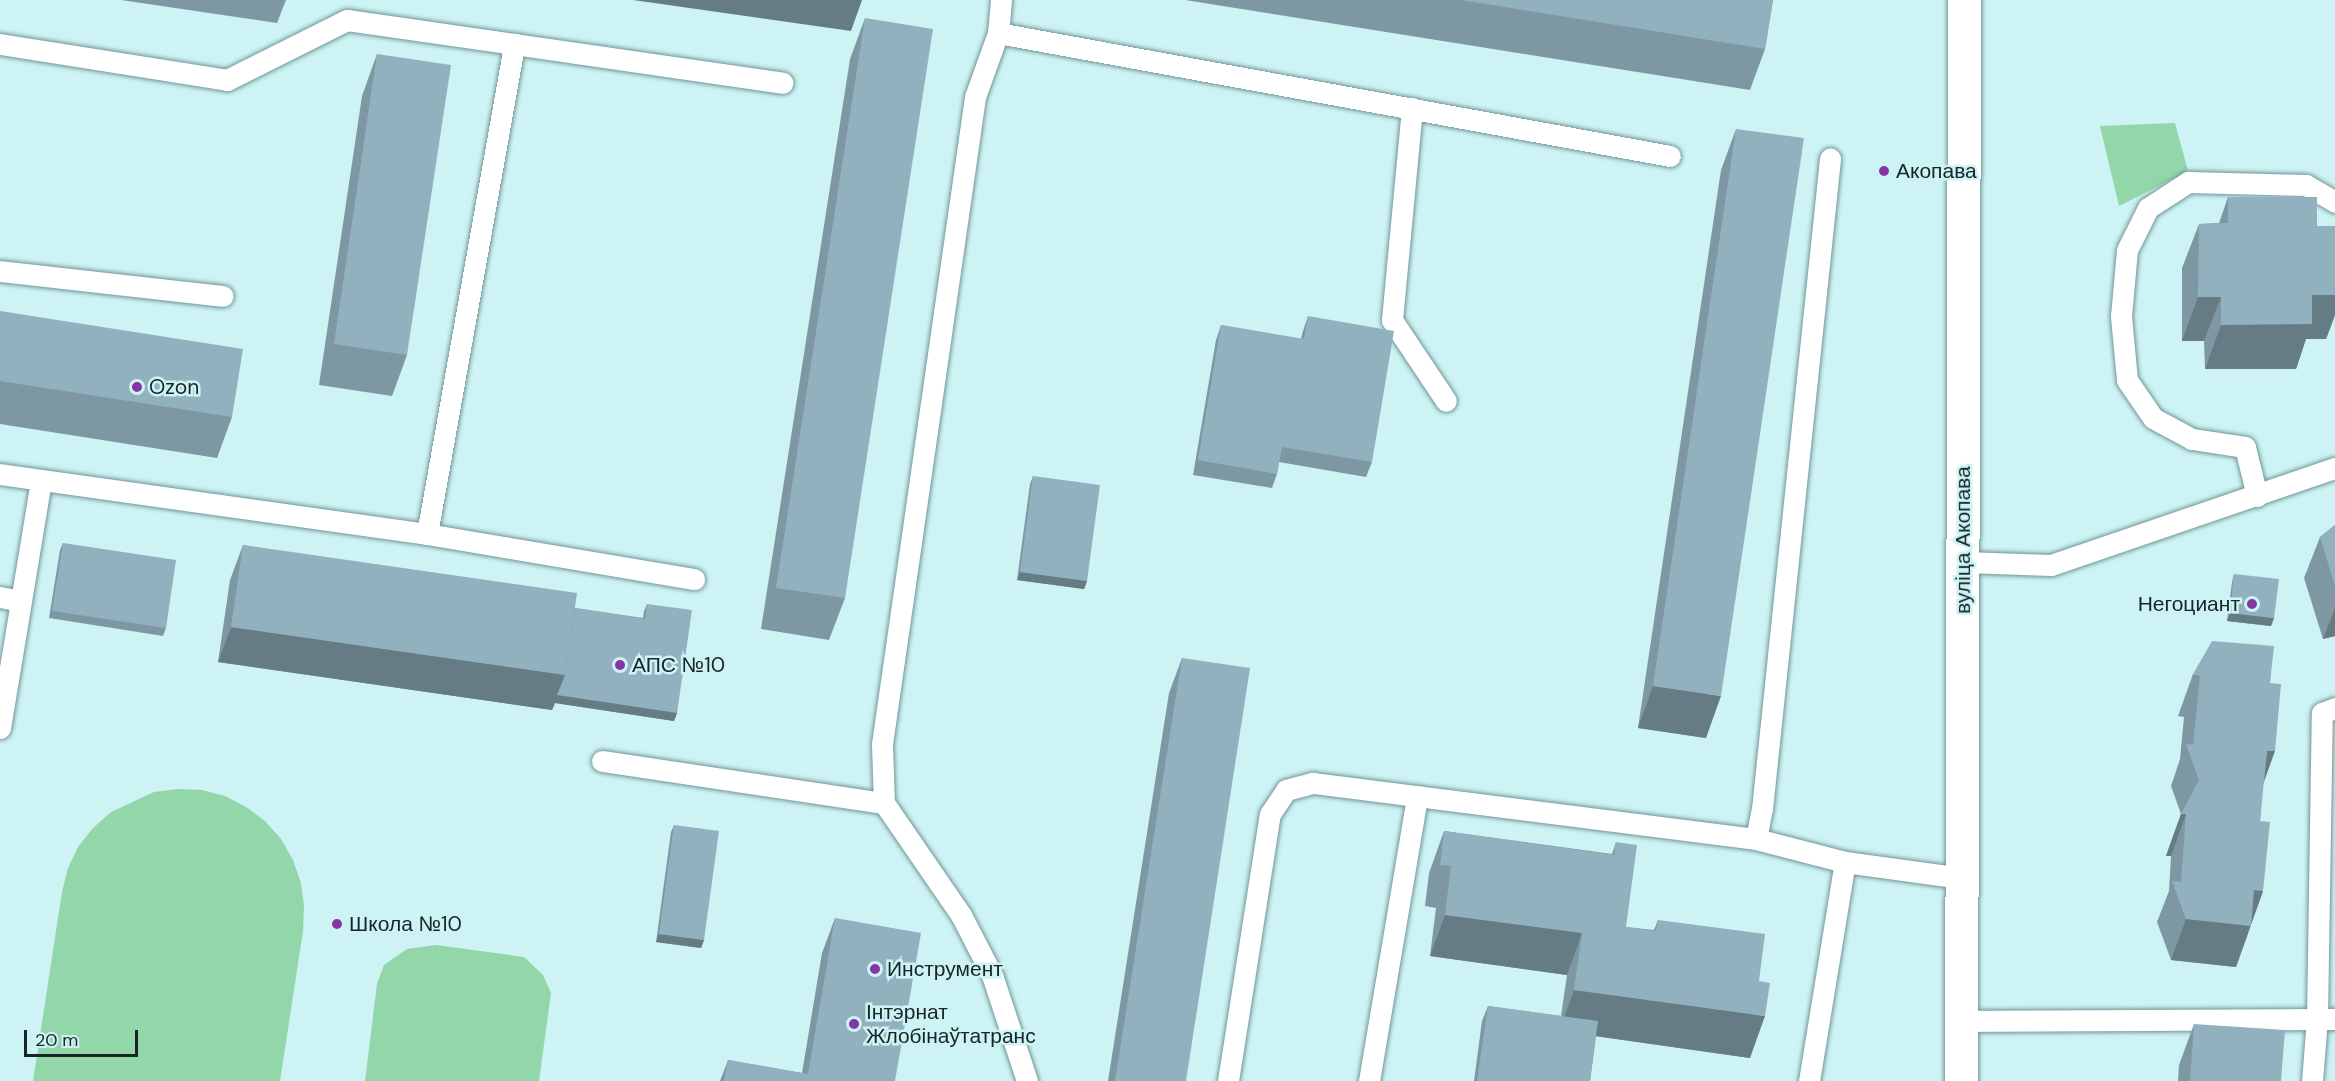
<!DOCTYPE html>
<meta charset="utf-8">
<style>
body{margin:0}
#map{position:relative;width:2335px;height:1081px;overflow:hidden;background:#cdf3f5;font-family:"DM Sans",sans-serif}
div>[style]{position:absolute}
.green>*{inset:0;background:#92d6a9}
.roads{filter:drop-shadow(0 0 2px #729597) drop-shadow(0 0 2px #729597)}
.lane>*{height:21px;margin:-10.5px;padding:0 10.5px;transform-origin:10.5px;border-radius:10.5px;background:#fff}
.secondary>*{height:33px;margin:-16.5px;padding:0 16.5px;transform-origin:16.5px;border-radius:16.5px;background:#fff}
.wall>*{inset:0;background:#7e98a3}
.shaded-wall>*{inset:0;background:#667c85}
.building>*{inset:0;background:#92b1be}
.dots>*{width:16px;height:16px;translate:-50% -50%;box-sizing:border-box;border:3px solid #cdf3f5;border-radius:50%}
span{translate:-50% -50%;white-space:nowrap;text-align:center;line-height:1.15;-webkit-text-stroke:5px #cdf3f5;paint-order:stroke}
.poi-label{font-size:21px;color:#172526}
.left{translate:0 -50%;text-align:left}
.right{translate:-100% -50%;text-align:right}
.street-label{font-size:21px;color:#172526}
.scale{position:absolute;left:24px;top:1030px;width:114px;height:27px;box-sizing:border-box;border:3px solid #172526;border-top:0;padding-left:8px;font-size:18px;line-height:21px;white-space:nowrap;color:#172526;-webkit-text-stroke:4px #cdf3f5;paint-order:stroke}
</style>
<div id="map">
<div class="green">
<i style="clip-path:polygon(2175px 123px,2188px 171px,2119px 206px,2100px 126px)"></i>
<i style="clip-path:polygon(178px 789px,202px 790px,225px 796px,246px 807px,265px 821px,281px 839px,293px 860px,301px 883px,304px 906px,303px 931px,280px 1081px,33px 1081px,62px 892px,68px 868px,78px 847px,93px 828px,111px 812px,154px 792px)"></i>
<i style="clip-path:polygon(436px 945px,524px 957px,543px 975px,551px 993px,539px 1081px,365px 1081px,377px 984px,384px 965px,407px 949px)"></i>
</div>
<div class="roads">
<div class="lane">
<i style="left:1001px;top:0;width:33px;rotate:95deg"></i>
<i style="left:998px;top:33px;width:68px;rotate:109.8deg"></i>
<i style="left:975px;top:97px;width:654px;rotate:98.18deg"></i>
<i style="left:882px;top:744px;width:59px;rotate:88.1deg"></i>
<i style="left:884px;top:803px;width:136px;rotate:55.5deg"></i>
<i style="left:961px;top:915px;width:68px;rotate:62.7deg"></i>
<i style="left:992px;top:975px;width:112px;rotate:71.7deg"></i>
<i style="left:998px;top:33px;width:683px;rotate:10.37deg"></i>
<i style="left:0;top:44px;width:230px;rotate:9deg"></i>
<i style="left:227px;top:80px;width:134px;rotate:-26.6deg"></i>
<i style="left:347px;top:20px;width:440px;rotate:8.2deg"></i>
<i style="left:1412px;top:108px;width:213px;rotate:95.4deg"></i>
<i style="left:1392px;top:320px;width:97px;rotate:56.3deg"></i>
<i style="left:0;top:271px;width:224px;rotate:6.4deg"></i>
<i style="left:0;top:474px;width:431px;rotate:8deg"></i>
<i style="left:427px;top:534px;width:271px;rotate:9.6deg"></i>
<i style="left:2257px;top:496px;width:50px;rotate:-103.8deg"></i>
<i style="left:2245px;top:447px;width:54px;rotate:-171.4deg"></i>
<i style="left:2192px;top:439px;width:44px;rotate:-151.7deg"></i>
<i style="left:2153px;top:418px;width:46px;rotate:-124.4deg"></i>
<i style="left:2127px;top:380px;width:64px;rotate:-95.4deg"></i>
<i style="left:2121px;top:316px;width:66px;rotate:-84.8deg"></i>
<i style="left:2127px;top:250px;width:47px;rotate:-63.4deg"></i>
<i style="left:2148px;top:208px;width:48px;rotate:-33deg"></i>
<i style="left:2188px;top:182px;width:118px;rotate:1.5deg"></i>
<i style="left:2306px;top:185px;width:34px;rotate:30deg"></i>
<i style="left:427px;top:534px;width:498px;rotate:-79.9deg"></i>
<i style="left:1964px;top:562px;width:87px;rotate:2deg"></i>
<i style="left:2051px;top:565px;width:300px;rotate:-18.9deg"></i>
<i style="left:0;top:597px;width:21px;rotate:11deg"></i>
<i style="left:0;top:728px;width:250px;rotate:-80.6deg"></i>
<i style="left:602px;top:761px;width:285px;rotate:8.5deg"></i>
<i style="left:1756px;top:839px;width:31px;rotate:-79deg"></i>
<i style="left:1762px;top:809px;width:654px;rotate:-84.03deg"></i>
<i style="left:1961px;top:1021px;width:356px;rotate:-0.3deg"></i>
<i style="left:2317px;top:1019px;width:306px;rotate:-89.1deg"></i>
<i style="left:2322px;top:713px;width:14px;rotate:-21deg"></i>
<i style="left:1228px;top:1081px;width:270px;rotate:-81.1deg"></i>
<i style="left:1270px;top:814px;width:29px;rotate:-56deg"></i>
<i style="left:1286px;top:790px;width:28px;rotate:-15deg"></i>
<i style="left:1313px;top:783px;width:447px;rotate:7.2deg"></i>
<i style="left:1756px;top:839px;width:92px;rotate:14.5deg"></i>
<i style="left:1845px;top:862px;width:118px;rotate:7.8deg"></i>
<i style="left:1369px;top:1081px;width:289px;rotate:-80.4deg"></i>
<i style="left:1809px;top:1081px;width:222px;rotate:-80.7deg"></i>
<i style="left:2312px;top:1081px;width:62px;rotate:-85.4deg"></i>
<i style="left:2317px;top:1019px;width:18px"></i>
</div>
<div class="secondary">
<i style="left:1961px;top:1081px;width:1081px;rotate:-89.84deg"></i>
</div>
</div>
<div class="wall">
<i style="clip-path:polygon(121px 0,286px 0,277px 23px)"></i>
<i style="clip-path:polygon(1185px 0,1773px 0,1765px 49px,1750px 90px)"></i>
<i style="clip-path:polygon(865px 18px,845px 598px,829px 640px,761px 629px,850px 59px)"></i>
<i style="clip-path:polygon(377px 54px,407px 355px,392px 396px,319px 385px,362px 96px)"></i>
<i style="clip-path:polygon(1736px 129px,1706px 738px,1638px 728px,1721px 170px)"></i>
<i style="clip-path:polygon(2228px 197px,2317px 226px,2335px 226px,2335px 315px,2326px 339px,2306px 339px,2296px 369px,2205px 369px,2204px 341px,2182px 341px,2182px 268px,2199px 224px,2219px 223px)"></i>
<i style="clip-path:polygon(0 311px,232px 417px,217px 458px,0 424px)"></i>
<i style="clip-path:polygon(1308px 316px,1372px 462px,1366px 477px,1279px 462px,1277px 474px,1272px 488px,1193px 475px,1216px 340px,1221px 325px,1301px 339px,1303px 331px)"></i>
<i style="clip-path:polygon(1033px 476px,1087px 581px,1084px 589px,1017px 580px,1030px 484px)"></i>
<i style="clip-path:polygon(2335px 525px,2335px 636px,2323px 639px,2304px 578px,2320px 537px)"></i>
<i style="clip-path:polygon(63px 543px,166px 628px,163px 636px,49px 618px,60px 550px)"></i>
<i style="clip-path:polygon(243px 545px,575px 608px,643px 618px,644px 611px,647px 604px,677px 713px,674px 721px,555px 703px,552px 710px,218px 662px,230px 580px)"></i>
<i style="clip-path:polygon(2234px 574px,2274px 618px,2271px 626px,2227px 621px,2232px 582px)"></i>
<i style="clip-path:polygon(1182px 658px,1186px 1081px,1108px 1081px,1169px 693px)"></i>
<i style="clip-path:polygon(2193px 674px,2270px 683px,2260px 821px,2263px 891px,2236px 967px,2171px 960px,2157px 922px,2169px 891px,2171px 856px,2166px 856px,2181px 814px,2171px 786px,2180px 759px,2184px 717px,2178px 716px)"></i>
<i style="clip-path:polygon(674px 825px,704px 940px,701px 948px,656px 942px,671px 832px)"></i>
<i style="clip-path:polygon(1444px 831px,1612px 854px,1616px 842px,1626px 927px,1654px 930px,1658px 920px,1759px 981px,1750px 1058px,1596px 1036px,1590px 1081px,1474px 1081px,1482px 1021px,1488px 1006px,1561px 1016px,1567px 975px,1430px 956px,1436px 908px,1425px 906px,1429px 873px)"></i>
<i style="clip-path:polygon(835px 918px,895px 1081px,720px 1081px,728px 1060px,802px 1073px,822px 953px)"></i>
<i style="clip-path:polygon(2194px 1024px,2281px 1081px,2178px 1081px,2179px 1065px)"></i>
</div>
<div class="shaded-wall">
<i style="clip-path:polygon(633px 0,862px 0,851px 31px)"></i>
<i style="clip-path:polygon(2312px 295px,2335px 295px,2335px 315px,2326px 339px,2306px 339px,2296px 369px,2205px 369px,2221px 325px)"></i>
<i style="clip-path:polygon(2198px 297px,2221px 297px,2204px 341px,2182px 341px)"></i>
<i style="clip-path:polygon(1020px 572px,1087px 581px,1084px 589px,1017px 580px)"></i>
<i style="clip-path:polygon(2335px 608px,2335px 636px,2323px 639px)"></i>
<i style="clip-path:polygon(2230px 613px,2274px 618px,2271px 626px,2227px 621px)"></i>
<i style="clip-path:polygon(231px 627px,565px 675px,677px 713px,674px 721px,555px 703px,552px 710px,218px 662px)"></i>
<i style="clip-path:polygon(1653px 686px,1721px 696px,1706px 738px,1638px 728px)"></i>
<i style="clip-path:polygon(2267px 751px,2275px 751px,2260px 793px)"></i>
<i style="clip-path:polygon(2181px 814px,2186px 814px,2171px 856px,2166px 856px)"></i>
<i style="clip-path:polygon(2254px 890px,2263px 891px,2236px 967px,2171px 960px,2186px 919px)"></i>
<i style="clip-path:polygon(1445px 915px,1582px 933px,1567px 975px,1430px 956px)"></i>
<i style="clip-path:polygon(659px 934px,704px 940px,701px 948px,656px 942px)"></i>
<i style="clip-path:polygon(1574px 990px,1765px 1016px,1750px 1058px,1559px 1031px)"></i>
</div>
<div class="building">
<i style="clip-path:polygon(1461px 0,1773px 0,1765px 49px)"></i>
<i style="clip-path:polygon(865px 18px,933px 29px,845px 598px,776px 588px)"></i>
<i style="clip-path:polygon(377px 54px,451px 65px,407px 355px,334px 344px)"></i>
<i style="clip-path:polygon(1736px 129px,1804px 138px,1721px 696px,1653px 686px)"></i>
<i style="clip-path:polygon(2228px 197px,2317px 197px,2317px 226px,2335px 226px,2335px 295px,2312px 295px,2312px 324px,2221px 325px,2221px 297px,2198px 297px,2199px 224px,2228px 223px)"></i>
<i style="clip-path:polygon(0 311px,243px 349px,232px 417px,0 381px)"></i>
<i style="clip-path:polygon(1308px 316px,1394px 331px,1372px 462px,1282px 447px,1277px 474px,1198px 460px,1221px 325px,1304px 339px)"></i>
<i style="clip-path:polygon(1033px 476px,1100px 485px,1087px 581px,1020px 572px)"></i>
<i style="clip-path:polygon(2335px 525px,2335px 586px,2320px 537px)"></i>
<i style="clip-path:polygon(63px 543px,176px 560px,166px 628px,52px 611px)"></i>
<i style="clip-path:polygon(243px 545px,577px 593px,565px 675px,231px 627px)"></i>
<i style="clip-path:polygon(2234px 574px,2279px 579px,2274px 618px,2230px 613px)"></i>
<i style="clip-path:polygon(647px 604px,692px 610px,677px 713px,557px 695px,565px 675px,575px 608px,645px 619px)"></i>
<i style="clip-path:polygon(2212px 641px,2274px 646px,2270px 683px,2281px 684px,2275px 751px,2267px 751px,2260px 821px,2270px 822px,2263px 891px,2254px 890px,2251px 926px,2186px 919px,2172px 881px,2181px 882px,2186px 814px,2181px 814px,2199px 780px,2186px 744px,2193px 745px,2200px 676px,2193px 674px)"></i>
<i style="clip-path:polygon(1182px 658px,1250px 668px,1186px 1081px,1115px 1081px)"></i>
<i style="clip-path:polygon(674px 825px,719px 831px,704px 940px,659px 934px)"></i>
<i style="clip-path:polygon(1444px 831px,1614px 855px,1616px 842px,1637px 845px,1626px 927px,1656px 931px,1658px 920px,1765px 934px,1759px 981px,1770px 983px,1765px 1016px,1574px 990px,1582px 933px,1445px 915px,1451px 866px,1440px 865px)"></i>
<i style="clip-path:polygon(835px 918px,921px 933px,895px 1081px,724px 1081px,728px 1060px,808px 1074px)"></i>
<i style="clip-path:polygon(1488px 1006px,1598px 1021px,1590px 1081px,1477px 1081px)"></i>
<i style="clip-path:polygon(2194px 1024px,2285px 1030px,2281px 1081px,2190px 1081px)"></i>
</div>
<div class="dots">
<i style="left:1884px;top:171px;background:#8835a4"></i>
<i style="left:137px;top:387px;background:#8835a4"></i>
<i style="left:2252px;top:604px;background:#8835a4"></i>
<i style="left:620px;top:665px;background:#8835a4"></i>
<i style="left:337px;top:924px;background:#8835a4"></i>
<i style="left:875px;top:969px;background:#8835a4"></i>
<i style="left:854px;top:1024px;background:#8835a4"></i>
</div>
<div class="poi-label">
<span class="left" style="left:1896px;top:171px">Акопава</span>
<span class="left" style="left:149px;top:387px">Ozon</span>
<span class="right" style="left:2240px;top:604px">Негоциант</span>
<span class="left" style="left:632px;top:665px">АПС №10</span>
<span class="left" style="left:349px;top:924px">Школа №10</span>
<span class="left" style="left:887px;top:969px">Инструмент</span>
<span class="left" style="left:866px;top:1024px">Інтэрнат<br>Жлобінаўтатранс</span>
</div>
<div class="street-label">
<span style="left:1963px;top:540px;rotate:-90deg">вуліца Акопава</span>
</div>
<div class="scale">20 m</div>
</div>
